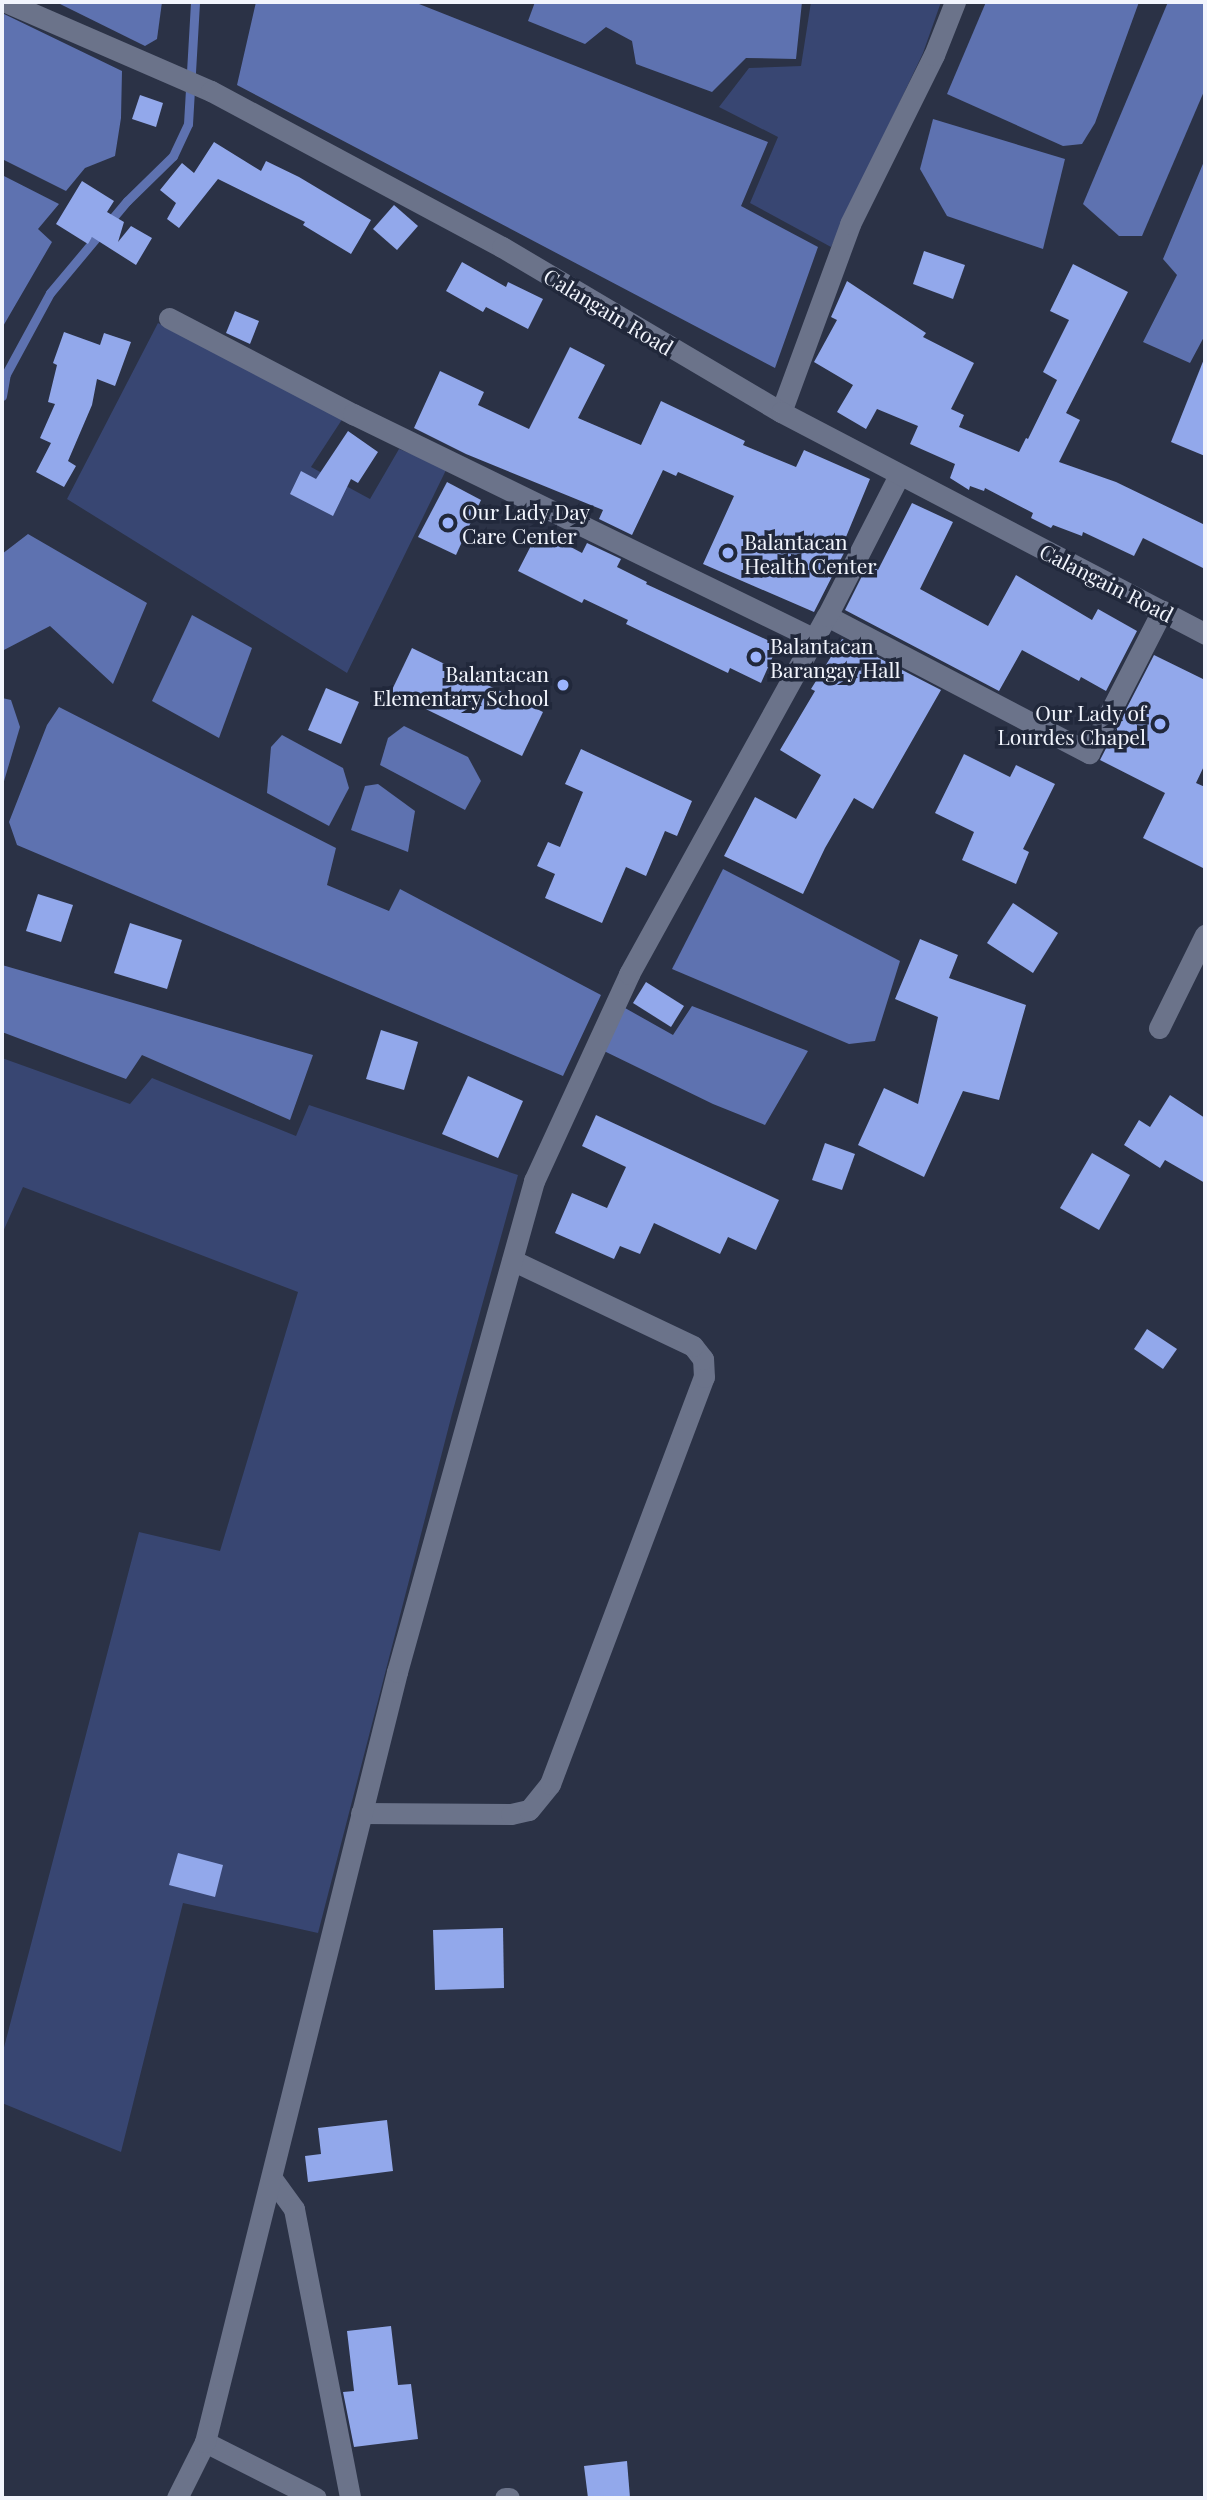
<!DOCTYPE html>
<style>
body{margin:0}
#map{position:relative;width:1207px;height:2500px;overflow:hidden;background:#2b3246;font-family:"Playfair Display",serif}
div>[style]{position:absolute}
.green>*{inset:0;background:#384672}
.water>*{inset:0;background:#5e72b0}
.stream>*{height:9px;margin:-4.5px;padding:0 4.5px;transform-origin:4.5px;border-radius:4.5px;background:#5e72b0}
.building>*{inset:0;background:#92a8eb}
.minor>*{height:21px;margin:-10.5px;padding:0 10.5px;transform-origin:10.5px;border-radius:10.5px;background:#6b738a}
.tertiary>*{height:21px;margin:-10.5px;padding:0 10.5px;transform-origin:10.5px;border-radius:10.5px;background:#6b738a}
.dots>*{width:19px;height:19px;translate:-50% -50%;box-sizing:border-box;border:4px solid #21283b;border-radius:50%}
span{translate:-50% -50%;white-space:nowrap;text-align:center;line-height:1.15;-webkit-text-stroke:7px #21283b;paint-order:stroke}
.street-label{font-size:21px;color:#f2f5fd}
.poi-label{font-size:21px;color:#f2f5fd}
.left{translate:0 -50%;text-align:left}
.right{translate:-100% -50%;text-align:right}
.frame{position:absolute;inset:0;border:4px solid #f2f5fd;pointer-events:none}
</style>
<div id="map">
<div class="green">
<i style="clip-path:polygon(811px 2px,941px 2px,923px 53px,831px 247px,750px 203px,778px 137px,719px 107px,749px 68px,801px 66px)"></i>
<i style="clip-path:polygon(158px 323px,343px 418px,311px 467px,370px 499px,399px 449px,447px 468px,347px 673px,67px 499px)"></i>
<i style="clip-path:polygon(2px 1058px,130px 1104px,152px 1078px,296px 1136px,309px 1105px,518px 1175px,452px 1414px,318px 1933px,183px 1903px,121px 2152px,2px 2103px,2px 2055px,139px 1532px,220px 1551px,298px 1292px,23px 1187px,2px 1234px)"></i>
</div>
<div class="water">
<i style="clip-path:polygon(56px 2px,162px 2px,157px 39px,145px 46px)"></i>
<i style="clip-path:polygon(256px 2px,414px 2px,768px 142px,741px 206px,818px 247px,775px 368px,237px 85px)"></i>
<i style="clip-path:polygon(535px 2px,802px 2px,796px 59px,746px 58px,712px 92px,636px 64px,632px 41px,606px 27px,585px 44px,528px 21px)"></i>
<i style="clip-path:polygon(986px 2px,1139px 2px,1095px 123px,1082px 144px,1063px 146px,947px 94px)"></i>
<i style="clip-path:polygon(1168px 2px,1205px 2px,1205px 89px,1142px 236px,1119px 236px,1083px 204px)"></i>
<i style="clip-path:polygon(2px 13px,122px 71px,121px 118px,115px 156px,85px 168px,66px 191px,2px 159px)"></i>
<i style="clip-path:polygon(933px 119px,1065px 159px,1043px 249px,947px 216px,920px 169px)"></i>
<i style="clip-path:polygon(1205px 159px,1205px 335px,1190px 363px,1143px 342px,1177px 275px,1163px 259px)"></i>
<i style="clip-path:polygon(2px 175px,59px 204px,38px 229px,52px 242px,2px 328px)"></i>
<i style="clip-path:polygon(28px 534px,147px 603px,113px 684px,50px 626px,2px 651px,2px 554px)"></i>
<i style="clip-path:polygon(192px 615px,252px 648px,219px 738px,152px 701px)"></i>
<i style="clip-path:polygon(2px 698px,11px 700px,20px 727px,2px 788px)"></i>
<i style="clip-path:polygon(59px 707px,336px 848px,327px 885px,389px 911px,400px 889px,601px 995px,563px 1076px,17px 845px,9px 822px,47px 725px)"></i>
<i style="clip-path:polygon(404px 726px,468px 757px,481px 781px,465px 810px,380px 765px,388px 738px)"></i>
<i style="clip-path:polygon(282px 735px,343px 768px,349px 788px,329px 826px,267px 793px,271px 747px)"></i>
<i style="clip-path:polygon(378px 784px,415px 811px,408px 852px,351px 830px,365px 786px)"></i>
<i style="clip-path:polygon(723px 869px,900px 961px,875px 1041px,849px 1044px,672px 969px)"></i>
<i style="clip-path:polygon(2px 965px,313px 1055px,290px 1120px,142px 1055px,126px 1079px,2px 1032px)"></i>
<i style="clip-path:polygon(692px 1006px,808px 1051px,765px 1125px,713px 1104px,604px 1051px,625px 1008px,673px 1035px)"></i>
</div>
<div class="stream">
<i style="left:2px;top:396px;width:22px;rotate:-80deg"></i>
<i style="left:6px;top:374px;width:92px;rotate:-61.5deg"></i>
<i style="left:50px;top:293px;width:120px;rotate:-50.1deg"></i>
<i style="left:127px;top:201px;width:64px;rotate:-44.4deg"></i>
<i style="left:173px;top:156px;width:35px;rotate:-65deg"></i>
<i style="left:188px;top:124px;width:122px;rotate:-86.7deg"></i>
</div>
<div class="building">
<i style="clip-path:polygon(140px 95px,163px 103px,156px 127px,132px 119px)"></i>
<i style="clip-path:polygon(214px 142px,261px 171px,266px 161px,299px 177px,371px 220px,351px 254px,303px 225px,305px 222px,218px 179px,179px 228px,167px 219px,176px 203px,160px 190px,182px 163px,194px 173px)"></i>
<i style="clip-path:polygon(82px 181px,114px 201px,107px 212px,124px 222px,118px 242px,131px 226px,152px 238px,136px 265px,92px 237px,88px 244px,56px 224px)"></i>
<i style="clip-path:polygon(394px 205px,418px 226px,397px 250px,373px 229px)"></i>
<i style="clip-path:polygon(924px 251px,965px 265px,953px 299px,913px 284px)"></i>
<i style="clip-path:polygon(462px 262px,506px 287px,508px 282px,543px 299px,528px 329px,486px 307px,483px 312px,446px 291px)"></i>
<i style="clip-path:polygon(1073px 264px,1128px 292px,1066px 413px,1080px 420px,1059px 462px,1116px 482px,1205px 525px,1205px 569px,1143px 538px,1134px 556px,1083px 532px,1082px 536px,1053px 525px,1051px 528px,1031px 518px,1033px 513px,985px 488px,984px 491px,970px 486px,969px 490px,950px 478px,955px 464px,910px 444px,918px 426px,877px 409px,866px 429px,837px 412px,853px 385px,814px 362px,837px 320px,831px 317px,847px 281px,926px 333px,923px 337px,974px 363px,951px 409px,964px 415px,959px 427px,1019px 452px,1026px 438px,1028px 439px,1057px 380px,1043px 372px,1069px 320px,1050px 311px)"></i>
<i style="clip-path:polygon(235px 311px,259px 321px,250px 344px,226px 333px)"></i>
<i style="clip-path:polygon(64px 332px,100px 345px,104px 333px,131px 342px,115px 386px,97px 379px,92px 405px,68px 461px,76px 466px,64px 487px,36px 472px,51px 443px,40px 438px,55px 404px,48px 402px,57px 365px,53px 363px)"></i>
<i style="clip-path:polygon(570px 347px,605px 365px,578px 418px,641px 445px,661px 401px,745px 441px,743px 445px,796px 467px,804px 450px,870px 479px,841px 549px,845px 551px,814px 612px,703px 564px,734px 496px,678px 472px,676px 476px,663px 470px,632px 535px,599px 519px,603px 510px,466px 454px,414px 428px,440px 371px,484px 392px,478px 405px,529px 429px)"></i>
<i style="clip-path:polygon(1204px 359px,1205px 360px,1205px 456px,1171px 442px)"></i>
<i style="clip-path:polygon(348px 431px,378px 452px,358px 483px,351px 479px,333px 516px,290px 494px,301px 471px,316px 479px)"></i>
<i style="clip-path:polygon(447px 482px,481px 500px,456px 555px,418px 537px)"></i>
<i style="clip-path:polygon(912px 503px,953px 522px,920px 589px,988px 626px,1016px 575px,1092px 620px,1098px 609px,1137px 631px,1106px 691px,1081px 677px,1079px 681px,1022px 650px,999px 691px,845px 610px,868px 564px,878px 570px)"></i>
<i style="clip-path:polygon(539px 530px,582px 553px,587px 543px,621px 559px,617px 567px,647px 582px,646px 584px,778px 645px,761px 683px,730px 668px,728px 673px,626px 624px,628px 620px,584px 599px,582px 603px,518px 571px)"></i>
<i style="clip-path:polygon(842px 639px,941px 690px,873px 809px,854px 798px,825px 848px,803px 894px,724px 856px,755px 797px,796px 819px,821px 775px,780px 750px,815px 691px,811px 689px)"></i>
<i style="clip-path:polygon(412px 648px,543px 712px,522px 756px,391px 692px)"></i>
<i style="clip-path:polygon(1154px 655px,1205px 680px,1205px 764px,1196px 783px,1205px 787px,1205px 869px,1143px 838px,1165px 793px,1100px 760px)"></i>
<i style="clip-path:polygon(326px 688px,359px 702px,341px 744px,308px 730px)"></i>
<i style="clip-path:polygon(581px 749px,692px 801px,677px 836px,665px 831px,646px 876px,626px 867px,602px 923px,545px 898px,555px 874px,537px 866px,548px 842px,560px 847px,583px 792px,565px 784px)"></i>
<i style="clip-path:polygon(964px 754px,1010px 777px,1016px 765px,1055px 784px,1023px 849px,1029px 852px,1016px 884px,962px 860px,974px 832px,935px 813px)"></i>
<i style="clip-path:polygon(38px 894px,73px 905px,61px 942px,26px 931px)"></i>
<i style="clip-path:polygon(1013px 903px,1058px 933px,1033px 973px,987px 943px)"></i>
<i style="clip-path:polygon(130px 923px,182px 940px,167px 989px,114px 973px)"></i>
<i style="clip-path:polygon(920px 939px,958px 955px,949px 978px,1026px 1005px,999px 1100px,963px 1091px,924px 1177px,858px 1145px,884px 1088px,918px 1104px,938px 1017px,895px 999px)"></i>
<i style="clip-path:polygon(646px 982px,684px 1006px,671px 1027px,633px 1003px)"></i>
<i style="clip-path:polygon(381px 1030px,418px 1042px,404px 1090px,366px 1079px)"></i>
<i style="clip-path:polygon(468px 1076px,523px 1101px,498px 1158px,442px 1134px)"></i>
<i style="clip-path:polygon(1170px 1095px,1205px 1118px,1205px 1183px,1165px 1160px,1160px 1168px,1124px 1145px,1139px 1120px,1150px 1127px)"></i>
<i style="clip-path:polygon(596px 1115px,779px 1200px,756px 1250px,728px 1237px,720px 1254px,654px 1223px,640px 1254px,620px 1246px,614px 1259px,555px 1233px,572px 1193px,607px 1208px,626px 1167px,582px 1146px)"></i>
<i style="clip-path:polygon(825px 1143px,855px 1154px,842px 1190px,812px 1180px)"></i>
<i style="clip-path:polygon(1092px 1153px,1130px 1175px,1099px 1230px,1060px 1208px)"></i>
<i style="clip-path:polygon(1147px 1329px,1177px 1349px,1163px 1369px,1134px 1349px)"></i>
<i style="clip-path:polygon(178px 1853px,223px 1865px,215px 1897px,169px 1885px)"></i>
<i style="clip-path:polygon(503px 1928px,504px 1988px,435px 1990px,433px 1930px)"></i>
<i style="clip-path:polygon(387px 2120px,393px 2171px,308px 2182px,305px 2156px,321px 2154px,318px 2128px)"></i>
<i style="clip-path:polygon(391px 2326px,398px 2385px,411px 2384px,418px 2439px,354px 2447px,343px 2392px,354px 2391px,347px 2331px)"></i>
<i style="clip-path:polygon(627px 2461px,630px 2498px,588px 2498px,584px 2466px)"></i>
</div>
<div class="minor">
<i style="left:169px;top:318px;width:208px;rotate:27.6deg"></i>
<i style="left:353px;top:414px;width:514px;rotate:25.97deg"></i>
<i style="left:781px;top:412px;width:200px;rotate:-69.8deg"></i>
<i style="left:850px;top:224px;width:189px;rotate:-63.6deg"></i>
<i style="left:934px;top:55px;width:57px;rotate:-68.4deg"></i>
<i style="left:827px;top:616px;width:296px;rotate:27.6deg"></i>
<i style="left:1089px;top:753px;width:160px;rotate:-62.8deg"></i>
<i style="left:1159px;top:1028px;width:104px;rotate:-63.7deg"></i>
<i style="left:361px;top:1813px;width:150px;rotate:0.4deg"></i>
<i style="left:511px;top:1814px;width:18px;rotate:-13deg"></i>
<i style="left:529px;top:1810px;width:33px;rotate:-51deg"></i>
<i style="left:550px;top:1784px;width:435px;rotate:-69.3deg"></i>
<i style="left:704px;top:1377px;width:18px;rotate:-93deg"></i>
<i style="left:703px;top:1359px;width:16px;rotate:-128deg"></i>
<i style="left:693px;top:1346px;width:200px;rotate:-154.6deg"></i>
<i style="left:273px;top:2180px;width:36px;rotate:54deg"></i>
<i style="left:294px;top:2209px;width:294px;rotate:79deg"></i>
<i style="left:205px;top:2442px;width:124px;rotate:26.8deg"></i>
<i style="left:177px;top:2498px;width:63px;rotate:-63.4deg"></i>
<i style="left:205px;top:2442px;width:794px;rotate:-76deg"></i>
<i style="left:397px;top:1672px;width:510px;rotate:-74.41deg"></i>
<i style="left:534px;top:1181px;width:228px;rotate:-65.3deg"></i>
<i style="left:629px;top:974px;width:409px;rotate:-61.1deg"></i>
<i style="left:827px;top:616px;width:158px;rotate:-62.9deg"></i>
<i style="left:505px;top:2498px;width:4px"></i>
</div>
<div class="tertiary">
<i style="left:6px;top:2px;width:223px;rotate:23.5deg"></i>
<i style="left:211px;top:91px;width:330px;rotate:28.2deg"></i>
<i style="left:502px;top:247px;width:324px;rotate:30.6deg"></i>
<i style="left:781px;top:412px;width:479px;rotate:27.6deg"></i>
</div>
<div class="dots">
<i style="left:448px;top:523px;background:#9cb4fd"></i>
<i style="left:728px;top:553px;background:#9cb4fd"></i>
<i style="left:756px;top:657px;background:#9cb4fd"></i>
<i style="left:563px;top:685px;background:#9cb4fd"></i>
<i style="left:1160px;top:724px;background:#9cb4fd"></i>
</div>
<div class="street-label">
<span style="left:609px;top:311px;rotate:31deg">Calangain Road</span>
<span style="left:1107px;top:582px;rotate:27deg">Calangain Road</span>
</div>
<div class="poi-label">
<span class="left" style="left:462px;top:523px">Our Lady Day<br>Care Center</span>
<span class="left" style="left:744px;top:553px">Balantacan<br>Health Center</span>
<span class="left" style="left:770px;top:657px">Balantacan<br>Barangay Hall</span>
<span class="right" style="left:549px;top:685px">Balantacan<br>Elementary School</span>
<span class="right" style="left:1146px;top:724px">Our Lady of<br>Lourdes Chapel</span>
</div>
<div class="frame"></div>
</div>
